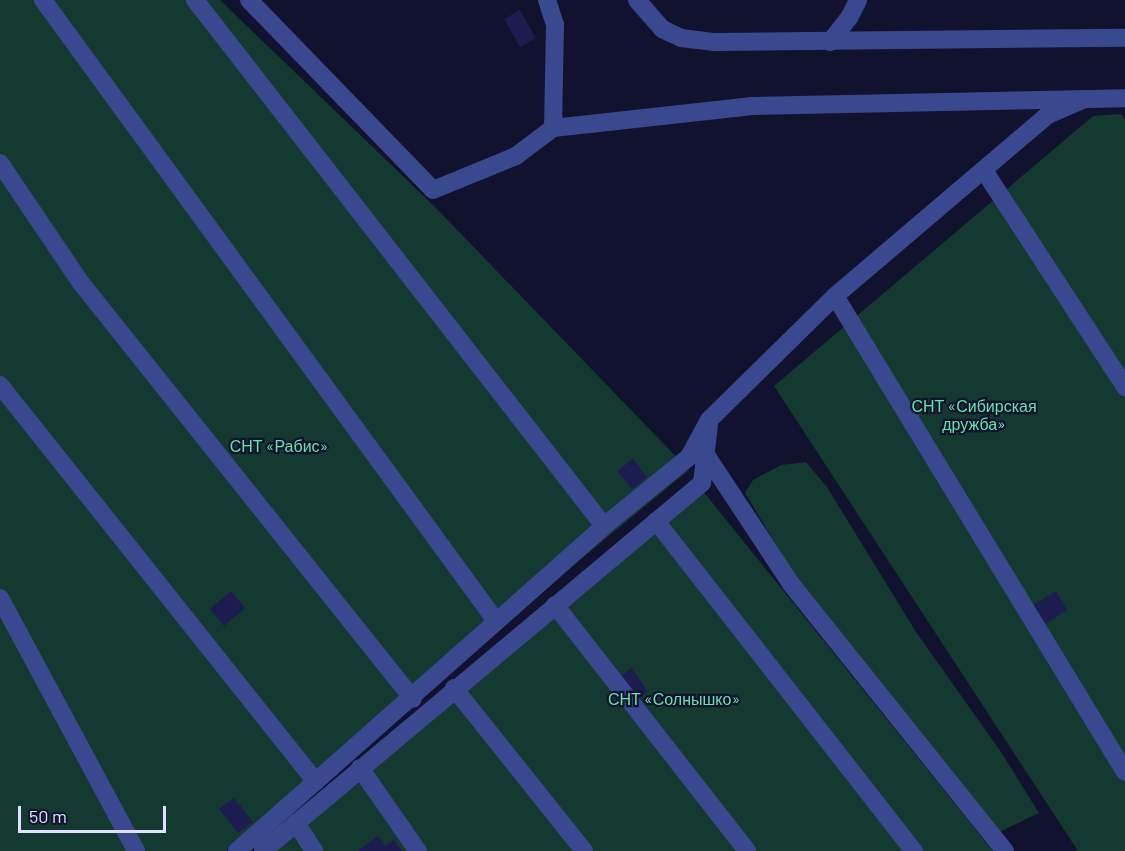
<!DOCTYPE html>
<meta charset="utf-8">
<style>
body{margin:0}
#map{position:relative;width:1125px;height:851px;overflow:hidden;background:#11122e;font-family:Barlow,sans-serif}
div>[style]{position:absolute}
.green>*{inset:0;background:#133930}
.building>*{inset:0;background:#1c1c50}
.minor>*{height:18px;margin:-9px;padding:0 9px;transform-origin:9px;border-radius:9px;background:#3a488f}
span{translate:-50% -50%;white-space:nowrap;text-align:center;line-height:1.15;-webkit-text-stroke:4.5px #11122e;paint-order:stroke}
.park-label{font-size:16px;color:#63e6ab}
.scale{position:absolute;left:18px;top:806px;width:148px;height:27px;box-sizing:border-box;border:3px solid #dee1ff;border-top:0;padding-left:8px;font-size:18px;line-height:21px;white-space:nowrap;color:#dee1ff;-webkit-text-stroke:4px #11122e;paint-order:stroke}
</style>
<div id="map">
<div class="green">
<i style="clip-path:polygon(0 0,220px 0,436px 208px,689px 470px,226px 851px,0 851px)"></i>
<i style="clip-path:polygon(1121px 114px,1125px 120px,1125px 851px,1078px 851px,774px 386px,1093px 116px)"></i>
<i style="clip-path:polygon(806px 462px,827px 487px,916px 632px,1001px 752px,1039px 813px,999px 832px,794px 575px,745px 493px,753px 480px,781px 465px)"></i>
<i style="clip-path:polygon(694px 480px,993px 851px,266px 851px)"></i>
</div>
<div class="building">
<i style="clip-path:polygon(520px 10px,536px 38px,520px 47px,504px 19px)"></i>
<i style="clip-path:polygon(633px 459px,647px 477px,632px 489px,617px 471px)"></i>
<i style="clip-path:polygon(231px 591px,245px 608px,224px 626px,210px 609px)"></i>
<i style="clip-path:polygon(1056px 591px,1067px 610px,1043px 625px,1032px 606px)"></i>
<i style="clip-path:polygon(632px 668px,648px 692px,634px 702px,617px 678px)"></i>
<i style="clip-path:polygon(234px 798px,253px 822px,238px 833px,219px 809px)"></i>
<i style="clip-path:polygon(378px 836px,385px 846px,394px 840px,402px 851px,358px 851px)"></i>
</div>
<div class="minor">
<i style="left:43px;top:0;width:769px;rotate:53.89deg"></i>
<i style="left:195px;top:0;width:666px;rotate:52.13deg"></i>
<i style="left:249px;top:0;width:264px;rotate:45.9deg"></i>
<i style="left:433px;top:190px;width:90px;rotate:-22.3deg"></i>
<i style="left:516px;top:156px;width:46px;rotate:-37.1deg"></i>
<i style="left:553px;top:128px;width:201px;rotate:-6.3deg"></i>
<i style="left:753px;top:106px;width:372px;rotate:-1.2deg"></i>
<i style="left:547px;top:0;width:26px;rotate:72deg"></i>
<i style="left:555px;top:25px;width:103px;rotate:91.1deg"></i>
<i style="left:637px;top:0;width:38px;rotate:49deg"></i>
<i style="left:662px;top:29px;width:21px;rotate:25deg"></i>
<i style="left:681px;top:38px;width:34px;rotate:7deg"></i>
<i style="left:715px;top:42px;width:410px;rotate:-0.6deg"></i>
<i style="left:830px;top:42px;width:31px;rotate:-52deg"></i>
<i style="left:849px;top:18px;width:20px;rotate:-63deg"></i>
<i style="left:0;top:163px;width:145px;rotate:56deg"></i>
<i style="left:81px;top:283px;width:532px;rotate:51.41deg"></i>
<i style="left:985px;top:172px;width:257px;rotate:56.9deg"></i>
<i style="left:835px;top:296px;width:557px;rotate:58.65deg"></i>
<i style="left:0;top:385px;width:507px;rotate:51.48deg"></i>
<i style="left:708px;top:458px;width:151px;rotate:56.6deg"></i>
<i style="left:791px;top:584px;width:342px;rotate:51.3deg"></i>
<i style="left:656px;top:521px;width:419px;rotate:52deg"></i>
<i style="left:0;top:598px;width:287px;rotate:61.7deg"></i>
<i style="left:555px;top:605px;width:312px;rotate:52deg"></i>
<i style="left:454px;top:688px;width:208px;rotate:51.4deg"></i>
<i style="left:360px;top:768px;width:101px;rotate:55.1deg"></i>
<i style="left:296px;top:823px;width:33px;rotate:57deg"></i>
<i style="left:237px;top:851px;width:490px;rotate:-41.5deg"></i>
<i style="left:604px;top:526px;width:109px;rotate:-39.1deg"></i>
<i style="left:689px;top:457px;width:42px;rotate:-61.6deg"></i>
<i style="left:709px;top:420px;width:177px;rotate:-44.5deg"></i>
<i style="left:835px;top:296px;width:280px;rotate:-40.4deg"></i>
<i style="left:1048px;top:115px;width:40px;rotate:-23.4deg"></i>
<i style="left:263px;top:851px;width:573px;rotate:-39.97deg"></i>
<i style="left:702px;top:483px;width:58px;rotate:-83.1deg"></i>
</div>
<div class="park-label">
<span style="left:974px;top:415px">СНТ «Сибирская<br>дружба»</span>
<span style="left:279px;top:446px">СНТ «Рабис»</span>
<span style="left:674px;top:699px">СНТ «Солнышко»</span>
</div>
<div class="scale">50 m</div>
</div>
